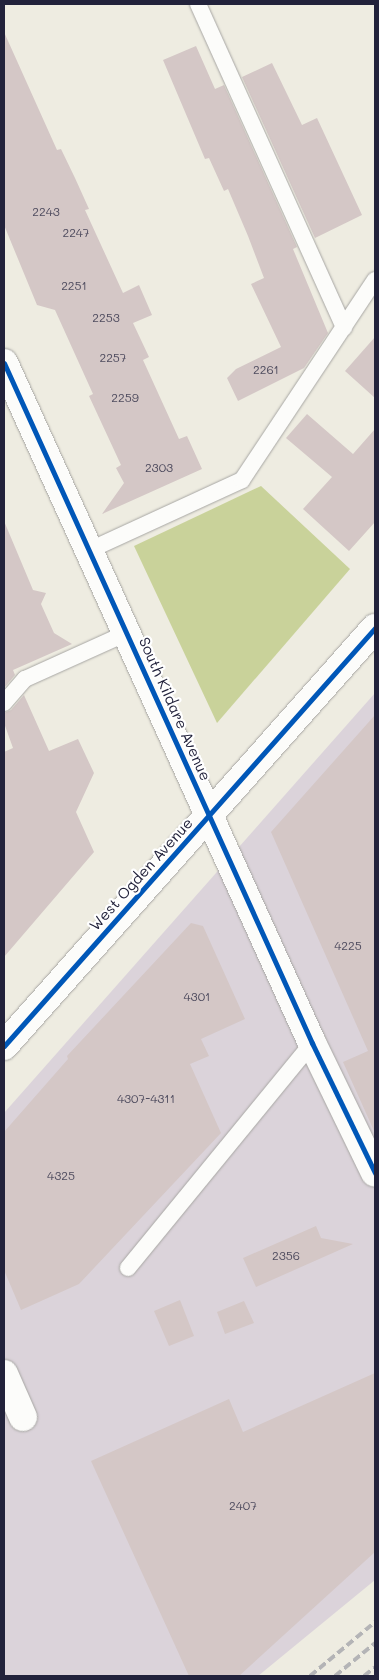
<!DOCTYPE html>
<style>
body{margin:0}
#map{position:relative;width:379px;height:1680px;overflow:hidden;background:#eeece1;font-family:Mali,sans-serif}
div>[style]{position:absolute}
.industrial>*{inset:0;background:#dbd3da}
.green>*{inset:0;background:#c9d29a}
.building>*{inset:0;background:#d4c7c6}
.roads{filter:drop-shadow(0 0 1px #a7a6a3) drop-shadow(0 0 1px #a7a6a3)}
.lane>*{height:16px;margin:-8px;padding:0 8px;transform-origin:8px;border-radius:8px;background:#fcfcfa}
.street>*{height:28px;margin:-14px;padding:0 14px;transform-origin:14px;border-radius:14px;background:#fcfcfa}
.secondary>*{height:28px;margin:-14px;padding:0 14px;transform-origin:14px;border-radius:14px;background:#fcfcfa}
.rail>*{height:4px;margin-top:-2px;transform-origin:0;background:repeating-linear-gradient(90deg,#b4b4b6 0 8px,transparent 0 12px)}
.cycleway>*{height:5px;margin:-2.5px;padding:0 2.5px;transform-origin:2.5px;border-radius:2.5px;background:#0057b8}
span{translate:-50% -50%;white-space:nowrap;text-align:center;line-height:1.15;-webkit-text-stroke:4.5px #fff;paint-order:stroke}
.number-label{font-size:12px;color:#4e4b5e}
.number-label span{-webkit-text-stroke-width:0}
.street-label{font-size:15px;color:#22223b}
.frame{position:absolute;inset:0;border:5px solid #22223b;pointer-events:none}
</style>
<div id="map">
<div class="industrial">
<i style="clip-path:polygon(375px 693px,375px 1580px,258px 1676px,4px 1676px,4px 1113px)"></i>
</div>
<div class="green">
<i style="clip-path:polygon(261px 486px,350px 569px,217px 723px,134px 546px)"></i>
</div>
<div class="building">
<i style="clip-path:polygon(4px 32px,57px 150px,61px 149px,75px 178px,89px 209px,85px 210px,123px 293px,139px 285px,152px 315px,133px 323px,149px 357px,143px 360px,179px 439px,187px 436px,202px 469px,102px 514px,124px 483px,116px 468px,121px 465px,89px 396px,93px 394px,55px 310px,37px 305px,4px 225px)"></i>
<i style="clip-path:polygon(196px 46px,215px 89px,224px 85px,297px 247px,293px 249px,328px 333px,304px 368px,238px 401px,227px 378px,236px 369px,281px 347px,251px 284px,264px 278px,248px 236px,228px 189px,224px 191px,209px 158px,205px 159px,163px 60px)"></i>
<i style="clip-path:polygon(272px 63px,302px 125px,317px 118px,362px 215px,315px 238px,242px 77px)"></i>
<i style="clip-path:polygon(375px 337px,375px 398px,345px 371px)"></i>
<i style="clip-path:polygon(307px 414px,353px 454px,375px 429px,375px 522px,349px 551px,303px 509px,332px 477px,286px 438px)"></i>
<i style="clip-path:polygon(4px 521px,33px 590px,46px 593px,41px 604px,54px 633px,72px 644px,13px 670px,15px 675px,4px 688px)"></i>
<i style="clip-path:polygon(24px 695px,49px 751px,78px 739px,94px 773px,76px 812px,94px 852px,4px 957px,4px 752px,13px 748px,4px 723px,4px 713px,11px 710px)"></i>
<i style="clip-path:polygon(375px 715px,375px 1133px,343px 1062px,368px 1051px,271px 832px)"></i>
<i style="clip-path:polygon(191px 923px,203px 926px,245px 1019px,201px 1039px,209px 1056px,190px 1064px,221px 1133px,79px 1284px,21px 1310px,4px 1270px,4px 1132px,68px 1059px,67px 1056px)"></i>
<i style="clip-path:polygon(316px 1226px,321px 1238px,353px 1244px,256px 1287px,243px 1258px)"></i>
<i style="clip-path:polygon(180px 1300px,194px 1336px,169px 1346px,154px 1311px)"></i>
<i style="clip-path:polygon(244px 1301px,254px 1323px,225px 1334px,217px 1312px)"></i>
<i style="clip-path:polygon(375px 1373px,375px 1552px,239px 1676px,189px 1676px,91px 1461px,229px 1399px,243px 1432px)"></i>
</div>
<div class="roads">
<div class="lane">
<i style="left:198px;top:4px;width:355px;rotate:65.7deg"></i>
<i style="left:90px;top:550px;width:167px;rotate:-24.7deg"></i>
<i style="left:242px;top:480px;width:240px;rotate:-56.4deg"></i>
<i style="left:4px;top:703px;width:32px;rotate:-49deg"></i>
<i style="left:25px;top:679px;width:112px;rotate:-24.3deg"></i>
<i style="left:128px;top:1268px;width:291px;rotate:-50.7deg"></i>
</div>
<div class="street">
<i style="left:4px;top:363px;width:747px;rotate:65.63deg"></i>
<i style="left:312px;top:1043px;width:144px;rotate:64.1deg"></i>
<i style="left:4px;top:1374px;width:47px;rotate:66.2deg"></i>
</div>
<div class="secondary">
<i style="left:4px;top:1046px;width:559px;rotate:-48.41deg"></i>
</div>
</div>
<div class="rail">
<i style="left:310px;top:1676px;width:85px;rotate:-39.7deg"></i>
<i style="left:335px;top:1676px;width:52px;rotate:-39.5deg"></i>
<i style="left:364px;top:1676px;width:14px;rotate:-39deg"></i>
</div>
<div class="cycleway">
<i style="left:4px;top:363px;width:747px;rotate:65.63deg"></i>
<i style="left:312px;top:1043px;width:144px;rotate:64.1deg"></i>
<i style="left:4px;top:1046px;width:559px;rotate:-48.41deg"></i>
</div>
<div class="number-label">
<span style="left:46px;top:212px">2243</span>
<span style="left:76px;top:233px">2247</span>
<span style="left:74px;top:286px">2251</span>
<span style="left:106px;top:318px">2253</span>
<span style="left:113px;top:358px">2257</span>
<span style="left:266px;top:370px">2261</span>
<span style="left:125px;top:398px">2259</span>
<span style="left:159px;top:468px">2303</span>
<span style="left:348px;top:946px">4225</span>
<span style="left:197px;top:997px">4301</span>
<span style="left:146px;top:1099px">4307-4311</span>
<span style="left:61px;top:1176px">4325</span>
<span style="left:286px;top:1256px">2356</span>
<span style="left:243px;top:1506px">2407</span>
</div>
<div class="street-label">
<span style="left:175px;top:709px;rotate:66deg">South Kildare Avenue</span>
<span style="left:141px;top:874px;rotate:-48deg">West Ogden Avenue</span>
</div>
<div class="frame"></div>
</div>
